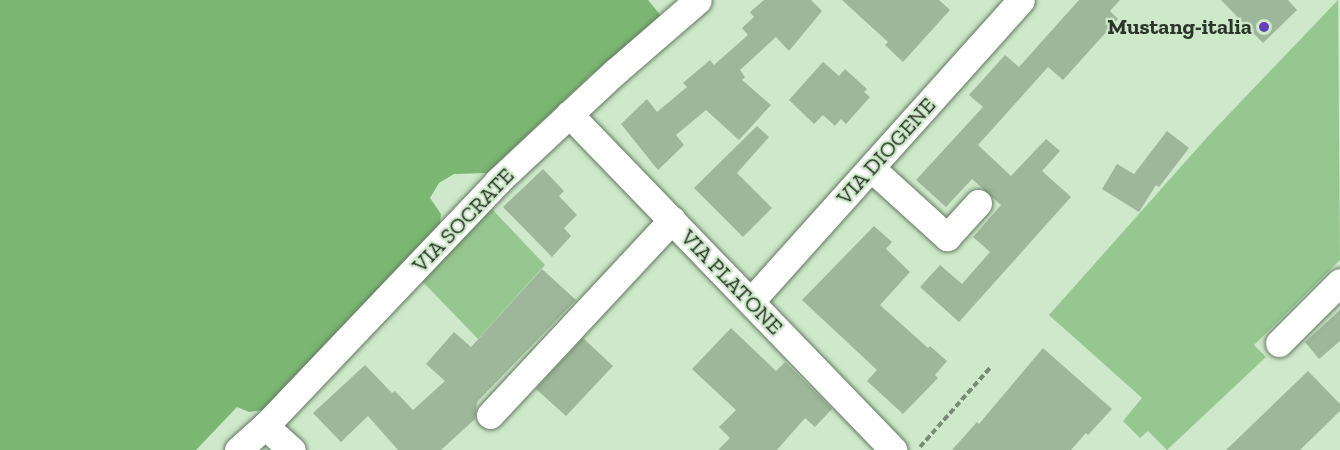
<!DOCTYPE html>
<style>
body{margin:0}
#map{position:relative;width:1340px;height:450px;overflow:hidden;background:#cee8ca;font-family:"Zilla Slab",serif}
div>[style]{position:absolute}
.green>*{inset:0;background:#97c790}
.forest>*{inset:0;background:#7bb772}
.building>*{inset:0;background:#9eb69a}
.path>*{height:4px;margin-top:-2px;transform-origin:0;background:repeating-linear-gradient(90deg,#798a76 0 6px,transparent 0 9px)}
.roads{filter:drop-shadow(0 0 2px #61785e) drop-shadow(0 0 2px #61785e)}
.minor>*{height:27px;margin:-13.5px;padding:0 13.5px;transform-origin:13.5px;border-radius:13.5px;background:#fff}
.dots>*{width:16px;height:16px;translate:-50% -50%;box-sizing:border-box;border:3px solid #cee8ca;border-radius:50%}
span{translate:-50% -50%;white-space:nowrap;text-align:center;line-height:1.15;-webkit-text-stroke:4.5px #cee8ca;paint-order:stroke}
.poi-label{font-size:22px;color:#2b3529;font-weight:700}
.right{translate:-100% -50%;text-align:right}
.street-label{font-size:22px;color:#2b3529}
</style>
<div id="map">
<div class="green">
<i style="clip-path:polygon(1338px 0,1340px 260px,1254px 345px,1266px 357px,1167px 450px,1148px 431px,1140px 438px,1123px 421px,1142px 398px,1049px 315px,1210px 134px)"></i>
<i style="clip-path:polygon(491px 208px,545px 265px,478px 339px,421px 280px)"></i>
</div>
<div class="forest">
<i style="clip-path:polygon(0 0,648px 0,661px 16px,591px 75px,487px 173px,454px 174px,439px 183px,430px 198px,441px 214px,440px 223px,264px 410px,249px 412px,237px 407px,196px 450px,0 450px)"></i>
</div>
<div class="building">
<i style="clip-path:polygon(764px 0,811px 0,822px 11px,789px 51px,776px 37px,740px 70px,745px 77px,742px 80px,771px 105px,739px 140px,706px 110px,676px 135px,684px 145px,658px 170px,621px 124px,647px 99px,657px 112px,687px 87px,683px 83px,710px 60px,714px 65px,748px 35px,742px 28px,754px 17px,750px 12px)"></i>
<i style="clip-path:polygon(842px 0,939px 0,950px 10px,903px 62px,885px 45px,888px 42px)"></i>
<i style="clip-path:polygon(1079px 0,1120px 0,1110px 11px,1118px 19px,1063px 80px,1048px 67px,978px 145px,1011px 176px,1046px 139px,1060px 151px,1042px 171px,1071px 197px,959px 322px,920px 287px,940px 265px,962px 284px,990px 252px,973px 237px,1001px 205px,972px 179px,946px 207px,916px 180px,983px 107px,969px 95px,1005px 55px,1019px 67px)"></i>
<i style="clip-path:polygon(1221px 0,1288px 0,1297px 10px,1263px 43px)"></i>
<i style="clip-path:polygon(823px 62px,839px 76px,845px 69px,867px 89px,864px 92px,870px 97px,846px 124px,841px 119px,835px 126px,823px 115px,814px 124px,789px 100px)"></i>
<i style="clip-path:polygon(757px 126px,769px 137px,737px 173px,772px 208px,743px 237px,694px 188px)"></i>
<i style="clip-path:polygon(1167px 131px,1189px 148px,1159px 187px,1156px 185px,1139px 212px,1102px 189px,1117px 164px,1134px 174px)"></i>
<i style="clip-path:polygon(543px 169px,564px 191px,559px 196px,577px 215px,564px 228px,571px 236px,552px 257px,503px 207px)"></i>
<i style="clip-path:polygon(874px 226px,892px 242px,886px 249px,910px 272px,880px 305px,928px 348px,930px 346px,947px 361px,935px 375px,938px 378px,903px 414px,867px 381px,877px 370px,802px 300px)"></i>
<i style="clip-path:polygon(542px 269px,576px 300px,477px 402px,475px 419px,441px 450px,398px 450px,368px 416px,341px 442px,313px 413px,365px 365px,392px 393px,395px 391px,413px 410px,445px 381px,426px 364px,454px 332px,471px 347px)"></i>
<i style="clip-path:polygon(1340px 310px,1340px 341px,1319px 359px,1305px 342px)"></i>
<i style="clip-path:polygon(731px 328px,776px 371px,785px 362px,832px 409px,815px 427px,805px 418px,777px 450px,718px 450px,730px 438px,719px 427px,736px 410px,692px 369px)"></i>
<i style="clip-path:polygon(583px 338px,613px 366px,566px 416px,536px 389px)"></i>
<i style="clip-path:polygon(1043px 348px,1112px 409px,1088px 435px,1086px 433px,1071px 450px,952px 450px,977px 422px,979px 424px)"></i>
<i style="clip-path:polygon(1308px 371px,1340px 404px,1340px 411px,1300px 450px,1226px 450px)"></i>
</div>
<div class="path">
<i style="left:920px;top:447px;width:106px;rotate:-48.5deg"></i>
</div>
<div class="roads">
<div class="minor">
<i style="left:569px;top:114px;width:467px;rotate:46deg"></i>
<i style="left:871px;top:168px;width:103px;rotate:42.2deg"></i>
<i style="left:947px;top:237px;width:46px;rotate:-47.6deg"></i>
<i style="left:751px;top:301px;width:404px;rotate:-48.1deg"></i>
<i style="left:1279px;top:343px;width:86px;rotate:-45deg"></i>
<i style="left:490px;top:415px;width:267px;rotate:-47deg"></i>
<i style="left:265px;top:426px;width:36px;rotate:42deg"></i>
<i style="left:238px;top:450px;width:36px;rotate:-42deg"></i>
<i style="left:265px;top:426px;width:338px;rotate:-46.4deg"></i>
<i style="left:498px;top:181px;width:161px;rotate:-43deg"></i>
<i style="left:616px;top:71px;width:108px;rotate:-40.9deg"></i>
</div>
</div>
<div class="dots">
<i style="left:1264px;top:27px;background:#6441ba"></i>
</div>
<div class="poi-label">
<span class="right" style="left:1252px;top:27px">Mustang-italia</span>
</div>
<div class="street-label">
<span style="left:886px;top:151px;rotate:-48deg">VIA DIOGENE</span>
<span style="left:463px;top:220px;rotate:-46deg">VIA SOCRATE</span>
<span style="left:732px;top:282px;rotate:46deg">VIA PLATONE</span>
</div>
</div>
